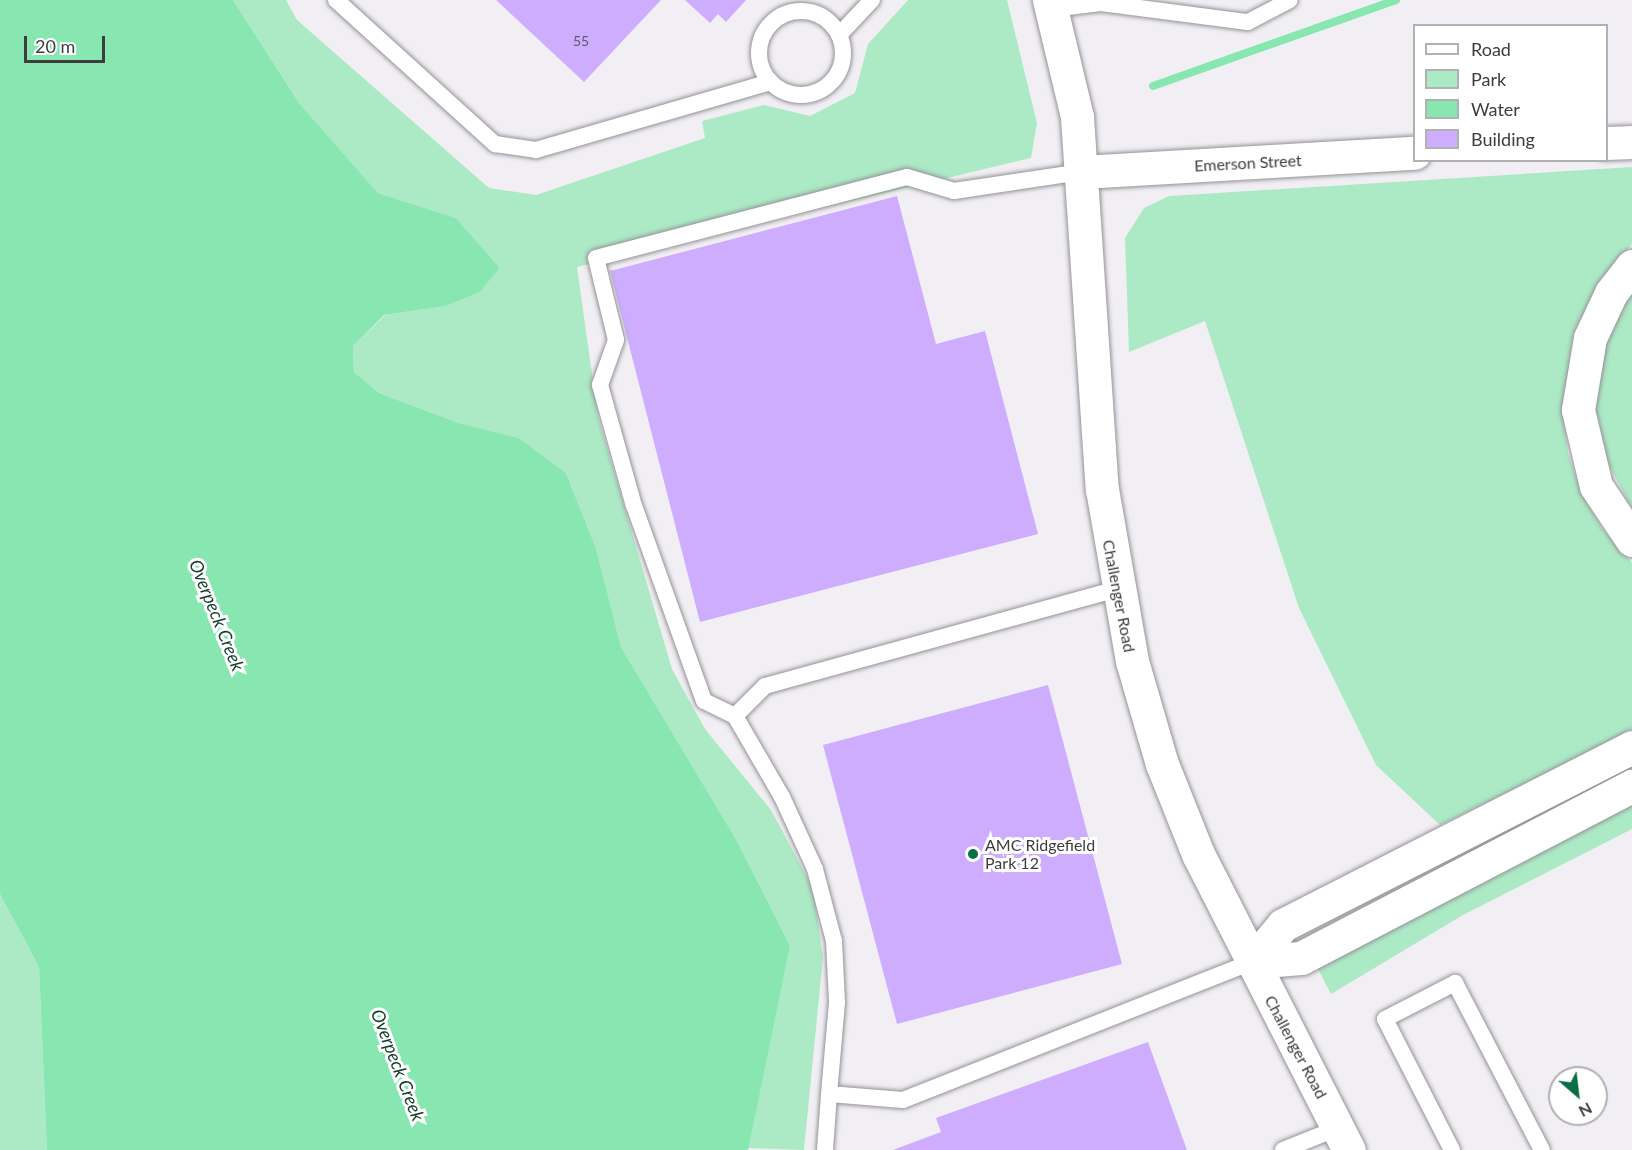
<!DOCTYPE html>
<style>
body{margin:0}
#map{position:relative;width:1632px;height:1150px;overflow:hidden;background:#f1eff4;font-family:Lato,sans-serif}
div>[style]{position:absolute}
.green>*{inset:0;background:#aceac5}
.water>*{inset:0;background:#88e6b1}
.stream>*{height:8px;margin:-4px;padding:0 4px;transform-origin:4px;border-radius:4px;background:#88e6b1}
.building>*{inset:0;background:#ceadff}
.roads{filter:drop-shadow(0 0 2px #949297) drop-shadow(0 0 2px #949297)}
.service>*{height:16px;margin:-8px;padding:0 8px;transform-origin:8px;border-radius:8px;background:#fff}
.service>.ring{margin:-8px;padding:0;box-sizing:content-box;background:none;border:16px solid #fff;border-radius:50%}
.secondary>*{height:33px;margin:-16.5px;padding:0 16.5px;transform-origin:16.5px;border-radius:16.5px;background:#fff}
.motorway>*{height:33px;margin:-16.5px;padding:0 16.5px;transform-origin:16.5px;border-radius:16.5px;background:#fff}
.dots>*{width:16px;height:16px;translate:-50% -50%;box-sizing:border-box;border:3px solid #fff;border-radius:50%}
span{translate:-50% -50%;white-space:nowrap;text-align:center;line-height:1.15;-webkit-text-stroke:6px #fff;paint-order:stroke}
.number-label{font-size:14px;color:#61586e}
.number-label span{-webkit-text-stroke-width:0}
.street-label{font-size:16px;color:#3d3c3e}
.poi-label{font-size:16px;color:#3d3c3e}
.left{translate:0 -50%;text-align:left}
.water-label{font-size:18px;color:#143d28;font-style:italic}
.legend{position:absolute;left:1413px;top:24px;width:195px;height:138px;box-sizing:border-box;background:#fff;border:2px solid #b1b1b2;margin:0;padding:8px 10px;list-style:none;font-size:18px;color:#3d3c3e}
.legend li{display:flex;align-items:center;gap:12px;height:30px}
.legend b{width:30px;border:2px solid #b1b1b2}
.north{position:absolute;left:1548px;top:1066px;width:60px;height:60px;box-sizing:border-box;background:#fff;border:2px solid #b1b1b2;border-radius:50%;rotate:152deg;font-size:16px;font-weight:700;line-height:24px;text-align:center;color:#3d3c3e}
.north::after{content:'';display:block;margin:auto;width:21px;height:27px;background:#0a6e44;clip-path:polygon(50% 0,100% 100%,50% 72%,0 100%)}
.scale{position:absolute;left:24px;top:36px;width:81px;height:27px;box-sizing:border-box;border:3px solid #3d3c3e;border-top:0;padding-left:8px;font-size:18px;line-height:21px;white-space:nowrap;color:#3d3c3e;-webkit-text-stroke:4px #fff;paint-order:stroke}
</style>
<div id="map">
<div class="green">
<i style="clip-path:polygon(233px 0,286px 0,297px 20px,489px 188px,536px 195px,705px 138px,702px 121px,764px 105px,810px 116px,855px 93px,868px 44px,908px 0,1007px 0,1037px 123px,1031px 158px,577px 267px,598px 417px,672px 669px,705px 729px,771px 810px,813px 888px,823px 957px,804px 1150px,747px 1148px,790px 946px,737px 841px,621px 647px,596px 548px,566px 473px,519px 438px,459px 423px,379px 393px,354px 372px,353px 346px,385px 315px,446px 306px,480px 292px,500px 268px,456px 218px,378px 193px,299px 103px)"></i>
<i style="clip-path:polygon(1632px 167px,1632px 244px,1598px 284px,1574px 333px,1562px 408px,1568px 453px,1581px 492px,1601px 527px,1632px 563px,1632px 731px,1440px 825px,1376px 765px,1299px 608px,1205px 321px,1129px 352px,1125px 238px,1144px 208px,1169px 196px)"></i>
<i style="clip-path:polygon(1632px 291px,1632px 509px,1599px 446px,1594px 406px,1605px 343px)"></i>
<i style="clip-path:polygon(1632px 802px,1632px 829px,1463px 915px,1331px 994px,1317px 967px)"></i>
<i style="clip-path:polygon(0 894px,39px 967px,47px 1150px,0 1150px)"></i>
</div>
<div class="water">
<i style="clip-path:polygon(0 0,233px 0,299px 103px,378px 193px,456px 218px,500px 268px,480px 292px,446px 306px,384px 315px,353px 346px,354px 372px,379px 393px,459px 423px,519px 438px,566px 473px,596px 548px,621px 647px,737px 841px,790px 946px,748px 1150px,47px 1150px,39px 967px,0 894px)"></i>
</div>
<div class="stream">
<i style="left:1153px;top:86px;width:258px;rotate:-19.5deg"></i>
</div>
<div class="building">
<i style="clip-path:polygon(496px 0,661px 0,584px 82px)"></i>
<i style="clip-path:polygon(685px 0,746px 0,726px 22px,718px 14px,710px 23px)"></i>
<i style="clip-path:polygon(897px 196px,936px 344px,985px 331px,1038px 534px,700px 622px,610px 271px)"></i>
<i style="clip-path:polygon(1048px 685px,1122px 964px,897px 1024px,823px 745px)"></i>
<i style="clip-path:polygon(1148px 1042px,1187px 1150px,893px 1150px,941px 1132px,936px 1118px)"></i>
</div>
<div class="roads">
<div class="service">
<i style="left:336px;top:0;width:215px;rotate:42.2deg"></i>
<i style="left:495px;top:144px;width:41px;rotate:8.3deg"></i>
<i style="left:536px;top:150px;width:244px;rotate:-16.2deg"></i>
<i style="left:1052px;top:9px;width:49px;rotate:-7deg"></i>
<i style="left:1101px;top:3px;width:148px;rotate:7.4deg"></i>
<i style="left:1248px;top:22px;width:47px;rotate:-27.6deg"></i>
<i class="ring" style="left:759px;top:11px;width:68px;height:68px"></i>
<i style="left:839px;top:35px;width:48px;rotate:-46.7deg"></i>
<i style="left:735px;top:716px;width:34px;rotate:-154deg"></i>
<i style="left:704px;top:701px;width:207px;rotate:-109.7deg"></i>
<i style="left:634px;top:506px;width:126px;rotate:-105.7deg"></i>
<i style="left:600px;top:385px;width:48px;rotate:-70.4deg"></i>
<i style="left:616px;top:340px;width:84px;rotate:-103.7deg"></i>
<i style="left:596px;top:258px;width:321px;rotate:-14.6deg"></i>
<i style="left:907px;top:177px;width:49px;rotate:16.6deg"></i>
<i style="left:954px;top:191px;width:128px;rotate:-8.5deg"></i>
<i style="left:829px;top:1094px;width:92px;rotate:-85deg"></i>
<i style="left:837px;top:1002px;width:61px;rotate:-92.8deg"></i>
<i style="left:834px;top:941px;width:74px;rotate:-104.8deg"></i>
<i style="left:815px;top:869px;width:79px;rotate:-114.6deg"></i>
<i style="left:782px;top:797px;width:94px;rotate:-120.1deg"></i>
<i style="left:735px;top:716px;width:42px;rotate:-45deg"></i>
<i style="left:765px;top:686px;width:364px;rotate:-15.4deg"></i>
<i style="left:825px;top:1150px;width:56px;rotate:-85.9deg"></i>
<i style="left:829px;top:1094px;width:74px;rotate:4.6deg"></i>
<i style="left:903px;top:1100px;width:375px;rotate:-21.6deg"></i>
<i style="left:1283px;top:1150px;width:59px;rotate:-21.8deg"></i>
<i style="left:1452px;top:1150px;width:147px;rotate:-117.1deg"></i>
<i style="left:1385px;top:1019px;width:79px;rotate:-27.2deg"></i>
<i style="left:1455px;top:983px;width:188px;rotate:62.5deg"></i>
</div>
<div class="secondary">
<i style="left:1049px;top:0;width:120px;rotate:76.5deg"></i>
<i style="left:1077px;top:117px;width:373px;rotate:86.2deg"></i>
<i style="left:1102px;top:489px;width:175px;rotate:80.1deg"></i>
<i style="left:1132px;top:661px;width:107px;rotate:73.8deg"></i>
<i style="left:1162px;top:764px;width:97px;rotate:68.2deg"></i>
<i style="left:1198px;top:854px;width:332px;rotate:63deg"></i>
<i style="left:1606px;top:143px;width:26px;rotate:-2deg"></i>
<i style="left:1081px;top:172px;width:334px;rotate:-3.3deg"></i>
</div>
<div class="motorway">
<i style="left:1632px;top:266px;width:34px;rotate:128deg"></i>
<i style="left:1611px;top:293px;width:50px;rotate:115deg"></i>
<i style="left:1590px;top:338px;width:73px;rotate:99.5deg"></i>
<i style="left:1578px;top:410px;width:78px;rotate:76.7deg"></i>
<i style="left:1596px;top:486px;width:65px;rotate:56.3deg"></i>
<i style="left:1252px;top:962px;width:48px;rotate:-50deg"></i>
<i style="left:1283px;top:925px;width:392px;rotate:-27deg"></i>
<i style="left:1252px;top:962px;width:49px;rotate:-4.7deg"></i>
<i style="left:1301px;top:958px;width:373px;rotate:-27.5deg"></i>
</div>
</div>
<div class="dots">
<i style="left:973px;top:854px;background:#0a6e44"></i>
</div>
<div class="number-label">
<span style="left:581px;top:41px">55</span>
</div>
<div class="street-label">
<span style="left:1248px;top:163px;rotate:-3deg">Emerson Street</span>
<span style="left:1119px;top:596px;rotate:79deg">Challenger Road</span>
<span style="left:1296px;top:1047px;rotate:62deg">Challenger Road</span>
</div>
<div class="poi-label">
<span class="left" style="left:985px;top:854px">AMC Ridgefield<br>Park 12</span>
</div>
<div class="water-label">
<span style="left:217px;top:615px;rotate:68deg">Overpeck Creek</span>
<span style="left:398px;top:1065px;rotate:69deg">Overpeck Creek</span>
</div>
<ul class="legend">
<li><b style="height:8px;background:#fff"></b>Road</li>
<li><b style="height:16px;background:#aceac5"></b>Park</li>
<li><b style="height:16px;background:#88e6b1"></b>Water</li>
<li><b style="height:16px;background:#ceadff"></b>Building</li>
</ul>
<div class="north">N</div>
<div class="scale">20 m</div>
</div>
